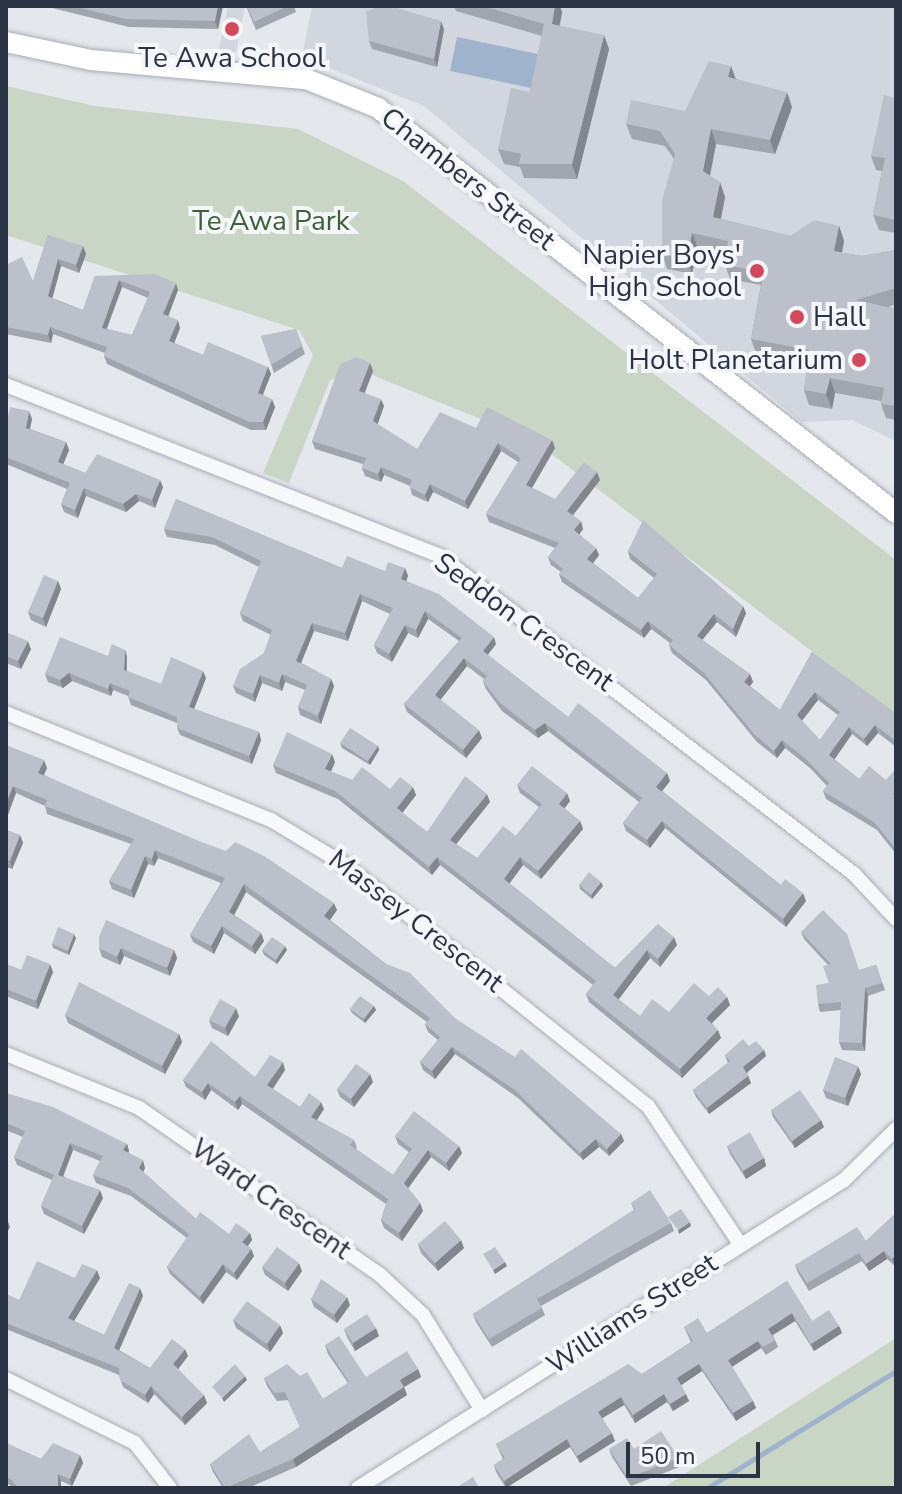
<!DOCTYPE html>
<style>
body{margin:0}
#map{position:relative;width:902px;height:1494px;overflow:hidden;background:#e4e7ec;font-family:"Nunito Sans",sans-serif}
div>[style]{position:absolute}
.built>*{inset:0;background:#d2d6de}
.green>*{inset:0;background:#c9d6c5}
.water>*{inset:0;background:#9fb4cc}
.stream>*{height:5px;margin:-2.5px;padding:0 2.5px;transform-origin:2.5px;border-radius:2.5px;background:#9fb4cc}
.roads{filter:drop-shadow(0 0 2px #a9aeb7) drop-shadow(0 0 2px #a9aeb7)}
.street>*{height:14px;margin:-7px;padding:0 7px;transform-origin:7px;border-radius:7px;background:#f7f8fa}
.secondary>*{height:20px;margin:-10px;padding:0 10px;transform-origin:10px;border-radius:10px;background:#fff}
.wall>*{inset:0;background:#a1a5ae}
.shaded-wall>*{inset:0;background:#83868d}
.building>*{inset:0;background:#bbc0ca}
.dots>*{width:22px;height:22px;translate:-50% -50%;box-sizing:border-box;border:4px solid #f4f6f9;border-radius:50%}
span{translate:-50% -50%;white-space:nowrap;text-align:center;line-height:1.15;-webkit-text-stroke:8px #f4f6f9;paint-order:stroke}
.poi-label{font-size:28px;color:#2b3445}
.right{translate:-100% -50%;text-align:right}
.left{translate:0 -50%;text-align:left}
.street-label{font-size:28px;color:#2b3445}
.park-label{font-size:28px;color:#3f6138}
.frame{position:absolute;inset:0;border:8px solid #2b3445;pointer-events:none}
.scale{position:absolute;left:626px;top:1442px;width:134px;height:36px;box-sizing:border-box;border:4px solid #2b3445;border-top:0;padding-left:10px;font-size:24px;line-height:28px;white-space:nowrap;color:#2b3445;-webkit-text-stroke:6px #f4f6f9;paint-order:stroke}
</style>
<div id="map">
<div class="built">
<i style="clip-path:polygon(228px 6px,245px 6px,236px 52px,218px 54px)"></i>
<i style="clip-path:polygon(312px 6px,896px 6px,896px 441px,852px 420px,801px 422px,424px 106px,302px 57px)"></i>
</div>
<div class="green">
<i style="clip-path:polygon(6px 86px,95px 106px,298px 129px,403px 181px,896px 560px,896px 715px,533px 440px,357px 369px,330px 380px,289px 483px,263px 473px,313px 355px,299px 330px,6px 235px)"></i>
<i style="clip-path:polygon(896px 1338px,896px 1488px,663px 1488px)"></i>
</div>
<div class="water">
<i style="clip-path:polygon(457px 37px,538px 54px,531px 88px,450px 71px)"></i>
</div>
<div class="stream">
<i style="left:707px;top:1488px;width:222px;rotate:-31.8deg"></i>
</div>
<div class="roads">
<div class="street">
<i style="left:6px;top:385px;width:466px;rotate:21.5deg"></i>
<i style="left:440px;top:556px;width:522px;rotate:37.53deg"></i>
<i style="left:854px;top:874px;width:62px;rotate:47deg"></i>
<i style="left:6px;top:713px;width:286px;rotate:22deg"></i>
<i style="left:271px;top:820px;width:89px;rotate:31.2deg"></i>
<i style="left:347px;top:866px;width:385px;rotate:38.6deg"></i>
<i style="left:648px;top:1106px;width:166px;rotate:56.3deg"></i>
<i style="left:6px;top:1054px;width:144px;rotate:22.1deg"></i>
<i style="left:139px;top:1108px;width:293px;rotate:34.7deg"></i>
<i style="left:380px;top:1275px;width:59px;rotate:42.9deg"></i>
<i style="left:423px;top:1315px;width:112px;rotate:58.2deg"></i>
<i style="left:6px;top:1379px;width:144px;rotate:26.4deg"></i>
<i style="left:135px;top:1443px;width:57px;rotate:52.1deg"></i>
<i style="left:358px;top:1488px;width:575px;rotate:-32.36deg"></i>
<i style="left:844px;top:1180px;width:73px;rotate:-44.4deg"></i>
</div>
<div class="secondary">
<i style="left:6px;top:42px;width:87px;rotate:12deg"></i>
<i style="left:91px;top:60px;width:216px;rotate:5.1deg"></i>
<i style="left:306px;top:79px;width:78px;rotate:21.9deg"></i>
<i style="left:378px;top:108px;width:658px;rotate:38.02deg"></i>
</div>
</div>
<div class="wall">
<i style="clip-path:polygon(44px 6px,223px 6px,218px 29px,129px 27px)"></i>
<i style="clip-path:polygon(246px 6px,294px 6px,296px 12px,256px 30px)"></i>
<i style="clip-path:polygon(454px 6px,560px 6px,562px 12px,560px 26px,609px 49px,577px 179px,524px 178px,520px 167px,504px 164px,498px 149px,530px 92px,542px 36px,456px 11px)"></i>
<i style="clip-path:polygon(444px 29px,437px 67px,372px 49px,369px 41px)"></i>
<i style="clip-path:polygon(731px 66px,735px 78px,792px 107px,775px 154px,716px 144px,710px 176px,725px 197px,721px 219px,790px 236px,839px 226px,844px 241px,842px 253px,862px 256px,896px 250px,896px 304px,888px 307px,896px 309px,896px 420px,886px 418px,881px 404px,881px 401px,835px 393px,832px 409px,809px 405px,804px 390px,808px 363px,756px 353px,751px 339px,761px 285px,730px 279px,725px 265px,726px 254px,698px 248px,692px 274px,667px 269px,662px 254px,674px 159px,665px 146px,632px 139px,626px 124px,685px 111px)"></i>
<i style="clip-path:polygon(896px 98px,896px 233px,879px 230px,873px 215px,882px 171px,876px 170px,871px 156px)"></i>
<i style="clip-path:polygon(evenodd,48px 235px,86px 254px,79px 273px,61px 266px,52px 298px,83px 310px,95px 276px,178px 290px,168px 316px,180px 328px,174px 343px,203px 355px,268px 367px,271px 374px,263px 395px,275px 407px,266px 430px,251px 430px,107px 364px,104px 356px,105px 353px,53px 334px,51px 343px,6px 334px,6px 273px,33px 281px,48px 235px,122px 287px,148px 298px,132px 335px,107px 329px,122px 287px)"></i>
<i style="clip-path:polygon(296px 329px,305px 354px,274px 373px,261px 336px)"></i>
<i style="clip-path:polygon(evenodd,370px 363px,373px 371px,365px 393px,384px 406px,377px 424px,417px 449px,476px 428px,555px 448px,532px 488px,555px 499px,600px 480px,573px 515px,583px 529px,579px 534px,599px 555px,593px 563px,638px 598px,654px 578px,630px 559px,628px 551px,746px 613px,736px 637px,717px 622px,702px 640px,750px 674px,753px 682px,750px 686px,780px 710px,812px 652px,896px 714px,896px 747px,878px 733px,867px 746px,852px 734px,834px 759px,859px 779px,886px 780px,896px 769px,896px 854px,877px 830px,826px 799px,823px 791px,827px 786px,810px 768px,785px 748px,777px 758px,757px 742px,706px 680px,672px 653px,669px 645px,670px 643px,651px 629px,644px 638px,562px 582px,559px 574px,561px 572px,551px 565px,548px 557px,555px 548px,489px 522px,486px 514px,518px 462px,501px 451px,468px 509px,433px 492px,428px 502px,412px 495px,410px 486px,384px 475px,381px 482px,365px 476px,362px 468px,363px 464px,315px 449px,312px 441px,370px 363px,818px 700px,838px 715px,820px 740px,802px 721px,818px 700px)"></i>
<i style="clip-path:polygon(32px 419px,30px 429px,66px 442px,69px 450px,63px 464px,85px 473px,163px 487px,155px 508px,139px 501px,126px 512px,86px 496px,78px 518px,64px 512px,61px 504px,67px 489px,6px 464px,6px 421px)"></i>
<i style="clip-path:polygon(176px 499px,342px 568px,385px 571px,405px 568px,408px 576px,406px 581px,496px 644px,488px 655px,568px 717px,667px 773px,670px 781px,662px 791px,781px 885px,806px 901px,786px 927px,665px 828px,650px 848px,626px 831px,623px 823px,639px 802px,548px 731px,538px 738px,502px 711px,486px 689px,483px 681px,484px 679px,467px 666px,440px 700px,482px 738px,466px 758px,407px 712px,404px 704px,459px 641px,428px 619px,418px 638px,408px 633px,392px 662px,377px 653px,374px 645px,390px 614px,362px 601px,348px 641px,314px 631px,301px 663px,331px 679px,334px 686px,321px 724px,300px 715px,298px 707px,305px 690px,285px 682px,282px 691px,262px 683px,255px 702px,236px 693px,233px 686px,264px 653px,271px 635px,243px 621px,240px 613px,259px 567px,215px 545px,167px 537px,164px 529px)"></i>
<i style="clip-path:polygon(58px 581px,61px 589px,46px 627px,31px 620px,28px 612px)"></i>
<i style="clip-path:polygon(6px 632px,31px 649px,21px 669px,6px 663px)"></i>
<i style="clip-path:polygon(125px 650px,127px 657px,127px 671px,161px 684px,206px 678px,194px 709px,259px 732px,261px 740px,252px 764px,180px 735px,177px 728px,177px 723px,131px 705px,128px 696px,113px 690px,111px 696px,72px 681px,63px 688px,48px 682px,45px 674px,108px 656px)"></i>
<i style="clip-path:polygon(340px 743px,378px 746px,379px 750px,370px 765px,342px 748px)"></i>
<i style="clip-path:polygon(6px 745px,47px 768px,44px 775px,337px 910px,330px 920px,456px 1019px,621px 1134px,624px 1141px,609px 1156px,599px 1147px,583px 1160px,518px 1098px,455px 1054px,435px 1079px,423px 1070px,420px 1062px,438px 1040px,428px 1032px,425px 1024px,427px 1022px,246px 892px,234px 915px,261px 933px,264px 941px,255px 954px,224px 933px,214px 954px,193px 942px,190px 935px,221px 883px,158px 858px,154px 866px,148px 864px,134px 898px,112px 889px,109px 881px,131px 844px,47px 814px,45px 806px,16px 793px,6px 820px)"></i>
<i style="clip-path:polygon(335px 762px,331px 772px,352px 780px,416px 795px,402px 813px,427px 832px,490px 802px,456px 844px,477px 858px,516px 836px,539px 807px,520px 793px,517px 785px,570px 801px,564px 808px,580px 821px,583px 829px,541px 879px,523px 865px,509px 883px,615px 968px,658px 924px,677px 945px,660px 967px,650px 958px,618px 999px,640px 1016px,669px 1012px,709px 996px,727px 997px,730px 1005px,712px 1023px,721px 1038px,682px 1078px,589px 1002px,586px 994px,593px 985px,440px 865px,432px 875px,338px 799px,276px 773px,273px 765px)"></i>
<i style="clip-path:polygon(6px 830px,20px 835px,23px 843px,12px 869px,6px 867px)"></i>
<i style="clip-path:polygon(579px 885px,603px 886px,592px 899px,580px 889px)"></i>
<i style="clip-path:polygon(801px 932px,859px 970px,876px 965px,885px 990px,868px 996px,865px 1051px,842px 1050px,839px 1042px,841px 1010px,820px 1012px,818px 1004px,829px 983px,828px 965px,804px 939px)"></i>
<i style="clip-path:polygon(99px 937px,174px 950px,177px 958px,170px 976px,124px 956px,120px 965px,102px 957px,99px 948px)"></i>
<i style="clip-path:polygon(76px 938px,69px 955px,53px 948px,52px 944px)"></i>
<i style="clip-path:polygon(262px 950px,287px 950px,277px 964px,264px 955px)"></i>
<i style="clip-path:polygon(6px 964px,21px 970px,53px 972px,38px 1009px,6px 996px)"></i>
<i style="clip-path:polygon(374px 1006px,376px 1010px,365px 1023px,352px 1013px,350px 1009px)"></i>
<i style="clip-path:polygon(65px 1015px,179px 1034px,182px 1042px,165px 1074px,68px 1023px)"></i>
<i style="clip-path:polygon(239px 1016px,228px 1036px,212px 1028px,209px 1020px)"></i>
<i style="clip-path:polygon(749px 1046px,764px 1050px,766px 1056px,747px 1073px,751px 1083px,709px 1114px,696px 1097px,693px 1090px,728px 1063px,725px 1055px)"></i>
<i style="clip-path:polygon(285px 1070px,273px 1089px,300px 1107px,324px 1109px,317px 1120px,354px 1140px,357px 1148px,356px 1149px,393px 1175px,409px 1152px,398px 1144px,395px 1136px,462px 1153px,449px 1171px,431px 1157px,408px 1188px,420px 1203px,423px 1211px,402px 1241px,384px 1228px,381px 1220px,386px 1204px,242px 1104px,238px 1110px,211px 1090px,205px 1100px,186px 1087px,183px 1080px,255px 1077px)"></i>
<i style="clip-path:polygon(861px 1074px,848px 1106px,826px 1098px,823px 1090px)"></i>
<i style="clip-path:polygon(373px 1082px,354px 1107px,340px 1097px,337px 1089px)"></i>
<i style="clip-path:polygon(6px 1093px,127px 1144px,129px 1151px,128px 1153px,145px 1168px,143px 1172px,196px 1219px,229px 1234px,250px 1233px,252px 1240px,248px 1246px,251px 1249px,254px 1256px,237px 1280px,226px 1272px,203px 1304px,170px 1274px,167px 1267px,187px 1238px,131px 1196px,96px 1183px,93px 1175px,100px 1161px,73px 1150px,63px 1176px,103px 1198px,84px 1234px,44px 1214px,41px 1206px,52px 1180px,17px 1165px,14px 1157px,23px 1137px,6px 1130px)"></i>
<i style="clip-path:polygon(771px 1110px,824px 1127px,795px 1148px,773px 1117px)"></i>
<i style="clip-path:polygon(727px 1146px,764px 1158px,766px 1166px,746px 1179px,730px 1154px)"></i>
<i style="clip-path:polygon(631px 1203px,671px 1223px,674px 1231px,541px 1306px,545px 1315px,492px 1347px,476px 1322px,473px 1314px,634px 1210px)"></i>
<i style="clip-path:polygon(896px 1213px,896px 1265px,895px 1266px,887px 1259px,869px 1271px,862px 1261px,809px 1291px,798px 1273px,795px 1265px,866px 1241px)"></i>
<i style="clip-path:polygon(418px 1244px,464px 1248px,438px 1271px,421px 1253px)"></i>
<i style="clip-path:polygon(262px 1267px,302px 1271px,288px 1291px,265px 1275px)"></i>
<i style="clip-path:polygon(75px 1278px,100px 1278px,74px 1321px,104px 1335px,143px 1296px,119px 1350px,150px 1368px,188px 1356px,178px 1369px,207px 1403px,185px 1425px,154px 1394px,148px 1403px,123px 1387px,119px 1375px,6px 1329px,6px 1294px,19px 1300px)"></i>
<i style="clip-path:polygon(787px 1281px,812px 1321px,839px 1326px,842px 1333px,814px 1351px,795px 1321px,773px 1335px,778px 1347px,766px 1355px,761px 1348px,732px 1367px,753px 1401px,756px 1408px,736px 1421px,702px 1371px,681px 1385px,689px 1401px,673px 1411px,667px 1402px,635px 1423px,624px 1405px,602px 1418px,615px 1441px,580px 1463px,570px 1447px,506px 1488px,496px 1472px,494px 1465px,503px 1459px,496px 1444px,642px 1374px,691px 1342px,684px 1327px,707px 1333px)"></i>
<i style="clip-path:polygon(311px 1299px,350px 1305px,337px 1323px,314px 1307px)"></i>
<i style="clip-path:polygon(233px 1320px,283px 1333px,270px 1352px,236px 1328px)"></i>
<i style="clip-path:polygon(344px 1329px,379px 1336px,355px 1351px,347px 1337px)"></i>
<i style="clip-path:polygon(325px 1345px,366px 1377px,418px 1369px,421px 1377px,404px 1387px,407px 1395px,296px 1467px,248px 1488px,223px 1488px,213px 1472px,210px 1464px,260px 1452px,300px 1427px,288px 1400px,277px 1401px,267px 1386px,264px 1378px,323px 1399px,348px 1383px,328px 1354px)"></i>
<i style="clip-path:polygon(6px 1443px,41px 1459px,80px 1455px,83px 1463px,72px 1486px,61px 1481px,61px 1488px,15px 1488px,6px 1483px)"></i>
<i style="clip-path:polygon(609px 1449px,679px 1458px,682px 1466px,631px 1486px,612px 1457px)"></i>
</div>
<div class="shaded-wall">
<i style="clip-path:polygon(218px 6px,223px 6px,218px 29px,215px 21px)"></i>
<i style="clip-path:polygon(555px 6px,560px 6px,562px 12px,557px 38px,552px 24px)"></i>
<i style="clip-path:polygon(441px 21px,444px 29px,437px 67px,434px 59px)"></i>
<i style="clip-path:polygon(604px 35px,609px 49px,577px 179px,572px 164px)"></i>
<i style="clip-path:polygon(731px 66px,736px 80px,728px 77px)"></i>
<i style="clip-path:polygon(787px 92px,792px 107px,775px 154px,770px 140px)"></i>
<i style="clip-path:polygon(711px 129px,716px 144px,708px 185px,703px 171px)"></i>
<i style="clip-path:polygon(720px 182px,725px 197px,718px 232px,713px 217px)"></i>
<i style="clip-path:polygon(839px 226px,844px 241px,839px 266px,834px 251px)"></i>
<i style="clip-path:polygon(692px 233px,698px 248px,692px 274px,687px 259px)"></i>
<i style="clip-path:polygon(83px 246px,86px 254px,79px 273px,76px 265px)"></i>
<i style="clip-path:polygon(58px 259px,61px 266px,51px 303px,48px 296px)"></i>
<i style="clip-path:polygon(119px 280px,122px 287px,104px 335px,102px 328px)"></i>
<i style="clip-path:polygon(176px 283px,178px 290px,166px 322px,163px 314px)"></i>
<i style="clip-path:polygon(178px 320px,180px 328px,172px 349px,169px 341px)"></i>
<i style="clip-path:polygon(50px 327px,53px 334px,51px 343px,48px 335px)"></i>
<i style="clip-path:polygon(370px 363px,373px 371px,362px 398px,359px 391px)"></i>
<i style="clip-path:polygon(268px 367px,271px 374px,260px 401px,258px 393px)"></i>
<i style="clip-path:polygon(830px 378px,835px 393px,832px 409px,826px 394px)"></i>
<i style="clip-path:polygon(272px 399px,275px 407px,266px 430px,263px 422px)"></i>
<i style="clip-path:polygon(381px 399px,384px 406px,376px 429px,373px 421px)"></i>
<i style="clip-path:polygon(29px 411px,32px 419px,28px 436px,26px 428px)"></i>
<i style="clip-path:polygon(552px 440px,555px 448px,529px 493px,526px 485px)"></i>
<i style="clip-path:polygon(66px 442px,69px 450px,61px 470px,58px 462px)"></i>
<i style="clip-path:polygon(498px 443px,501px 451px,468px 509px,465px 501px)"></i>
<i style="clip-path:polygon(381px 467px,384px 475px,381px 482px,378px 474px)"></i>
<i style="clip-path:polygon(597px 472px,600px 480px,570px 519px,567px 511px)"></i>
<i style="clip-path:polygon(160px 480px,163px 487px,155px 508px,152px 500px)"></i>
<i style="clip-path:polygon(430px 484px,433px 492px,428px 502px,425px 495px)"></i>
<i style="clip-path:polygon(84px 488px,86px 496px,78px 518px,75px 510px)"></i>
<i style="clip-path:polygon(136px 494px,139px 501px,126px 512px,123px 504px)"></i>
<i style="clip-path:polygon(581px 521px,583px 529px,577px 538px,574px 530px)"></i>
<i style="clip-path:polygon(596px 548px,599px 555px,590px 567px,587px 559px)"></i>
<i style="clip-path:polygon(405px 568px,408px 576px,404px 587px,401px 579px)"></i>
<i style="clip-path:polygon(58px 581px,61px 589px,46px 627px,43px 618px)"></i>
<i style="clip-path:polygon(360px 594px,362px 601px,348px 641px,345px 633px)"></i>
<i style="clip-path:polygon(743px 606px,746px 613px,736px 637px,733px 629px)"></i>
<i style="clip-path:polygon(425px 611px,428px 619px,418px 638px,416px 630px)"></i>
<i style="clip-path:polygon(714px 614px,717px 622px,699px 644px,697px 636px)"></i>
<i style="clip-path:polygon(648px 621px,651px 629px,644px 638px,641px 630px)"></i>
<i style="clip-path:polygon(312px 623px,314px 631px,299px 668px,296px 661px)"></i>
<i style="clip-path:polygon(405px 625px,408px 633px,392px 662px,389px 654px)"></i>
<i style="clip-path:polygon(494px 637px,496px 644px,485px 658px,483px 651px)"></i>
<i style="clip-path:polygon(28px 641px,31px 649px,21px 669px,18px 661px)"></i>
<i style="clip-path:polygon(125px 650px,127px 657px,126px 677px,124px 670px)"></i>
<i style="clip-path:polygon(464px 658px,467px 666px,438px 703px,435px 695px)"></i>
<i style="clip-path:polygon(203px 671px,206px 678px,192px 714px,189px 707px)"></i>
<i style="clip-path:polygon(69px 673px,72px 681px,63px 688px,60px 680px)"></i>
<i style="clip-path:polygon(282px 674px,285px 682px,282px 691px,279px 683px)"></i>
<i style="clip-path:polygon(750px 674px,753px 682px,747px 690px,744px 682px)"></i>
<i style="clip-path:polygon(260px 675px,262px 683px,255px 702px,253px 694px)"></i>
<i style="clip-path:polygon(331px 679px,334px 686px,321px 724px,318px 716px)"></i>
<i style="clip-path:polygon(110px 683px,113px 690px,111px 696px,108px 689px)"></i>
<i style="clip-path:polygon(815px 692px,818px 700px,800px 723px,797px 715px)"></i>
<i style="clip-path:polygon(545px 723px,548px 731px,538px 738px,535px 730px)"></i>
<i style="clip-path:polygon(875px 725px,878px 733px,867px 746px,864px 739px)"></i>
<i style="clip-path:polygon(849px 727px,852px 734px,832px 763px,829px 755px)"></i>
<i style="clip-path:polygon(479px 730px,482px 738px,466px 758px,463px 750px)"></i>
<i style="clip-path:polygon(259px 732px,261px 740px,252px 764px,249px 756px)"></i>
<i style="clip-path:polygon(782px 740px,785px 748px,777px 758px,774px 751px)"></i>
<i style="clip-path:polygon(378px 746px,379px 750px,370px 765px,368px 761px)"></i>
<i style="clip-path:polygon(332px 754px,335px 762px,328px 777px,325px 769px)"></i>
<i style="clip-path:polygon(44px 760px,47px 768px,41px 780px,38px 773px)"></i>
<i style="clip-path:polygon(667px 773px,670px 781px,659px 795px,656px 787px)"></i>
<i style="clip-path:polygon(13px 786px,16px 793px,6px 820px,6px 804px)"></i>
<i style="clip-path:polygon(413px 787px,416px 795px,400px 816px,397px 808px)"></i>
<i style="clip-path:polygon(567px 793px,570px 801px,562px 812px,559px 804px)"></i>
<i style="clip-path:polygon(487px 794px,490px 802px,453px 848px,450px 840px)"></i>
<i style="clip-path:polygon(580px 821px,583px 829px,541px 879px,538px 871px)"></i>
<i style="clip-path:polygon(662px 821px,665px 828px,650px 848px,647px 840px)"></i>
<i style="clip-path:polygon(20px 835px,23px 843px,12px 869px,10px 861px)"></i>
<i style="clip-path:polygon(155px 850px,158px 858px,154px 866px,152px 859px)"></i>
<i style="clip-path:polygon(145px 856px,148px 864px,134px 898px,131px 890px)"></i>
<i style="clip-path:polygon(437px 857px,440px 865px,432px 875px,429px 867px)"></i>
<i style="clip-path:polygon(520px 857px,523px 865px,507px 887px,504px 879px)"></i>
<i style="clip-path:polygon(601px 882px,603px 886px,592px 899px,591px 895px)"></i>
<i style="clip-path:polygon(244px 884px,246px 892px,232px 919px,229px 912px)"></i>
<i style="clip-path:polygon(803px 893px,806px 901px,786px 927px,783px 919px)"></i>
<i style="clip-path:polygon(334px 903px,337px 910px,327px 924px,324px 916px)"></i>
<i style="clip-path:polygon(222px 926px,224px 933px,214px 954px,211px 946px)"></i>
<i style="clip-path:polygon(261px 933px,264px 941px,255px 954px,252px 946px)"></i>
<i style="clip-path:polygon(74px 934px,76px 938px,69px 955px,68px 951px)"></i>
<i style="clip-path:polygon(674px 937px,677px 945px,660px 967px,658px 959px)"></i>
<i style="clip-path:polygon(285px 946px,287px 950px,277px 964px,276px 960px)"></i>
<i style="clip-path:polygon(121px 948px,124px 956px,120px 965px,117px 957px)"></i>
<i style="clip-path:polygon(174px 950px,177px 958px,170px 976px,167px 968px)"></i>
<i style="clip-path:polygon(647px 950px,650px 958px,616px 1003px,613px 995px)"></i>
<i style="clip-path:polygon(50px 964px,53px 972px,38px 1009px,36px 1001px)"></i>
<i style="clip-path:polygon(865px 988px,868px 996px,865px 1051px,862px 1043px)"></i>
<i style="clip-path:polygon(727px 997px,730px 1005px,709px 1026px,706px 1018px)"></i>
<i style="clip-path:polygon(374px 1006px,376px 1010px,365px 1023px,364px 1019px)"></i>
<i style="clip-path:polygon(236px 1008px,239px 1016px,228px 1036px,225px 1028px)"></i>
<i style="clip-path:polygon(718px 1030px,721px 1038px,682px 1078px,680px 1069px)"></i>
<i style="clip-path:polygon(179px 1034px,182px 1042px,165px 1074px,162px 1066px)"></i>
<i style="clip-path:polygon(452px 1047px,455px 1054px,435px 1079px,432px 1071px)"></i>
<i style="clip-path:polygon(764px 1050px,766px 1056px,745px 1074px,743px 1067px)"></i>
<i style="clip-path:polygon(283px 1062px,285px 1070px,270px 1092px,267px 1085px)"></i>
<i style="clip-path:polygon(858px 1066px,861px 1074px,848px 1106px,845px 1098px)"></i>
<i style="clip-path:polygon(370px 1074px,373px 1082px,354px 1107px,351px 1099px)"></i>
<i style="clip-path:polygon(748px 1076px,751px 1083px,709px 1114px,707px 1108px)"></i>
<i style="clip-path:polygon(208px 1083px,211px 1090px,205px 1100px,202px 1092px)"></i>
<i style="clip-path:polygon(240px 1096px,242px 1104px,238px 1110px,235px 1102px)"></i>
<i style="clip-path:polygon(321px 1102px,324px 1109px,314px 1124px,311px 1117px)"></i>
<i style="clip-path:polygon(821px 1120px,824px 1127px,795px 1148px,792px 1141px)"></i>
<i style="clip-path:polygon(621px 1134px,624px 1141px,609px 1156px,607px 1149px)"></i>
<i style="clip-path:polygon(596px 1139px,599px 1147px,583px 1160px,580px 1153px)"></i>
<i style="clip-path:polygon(70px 1143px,73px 1150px,61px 1182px,58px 1175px)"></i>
<i style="clip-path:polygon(127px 1144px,129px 1151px,126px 1158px,123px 1150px)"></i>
<i style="clip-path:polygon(459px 1146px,462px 1153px,449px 1171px,446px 1163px)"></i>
<i style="clip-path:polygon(428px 1150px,431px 1157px,406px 1191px,404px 1183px)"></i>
<i style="clip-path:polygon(764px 1158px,766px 1166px,746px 1179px,743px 1171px)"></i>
<i style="clip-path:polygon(143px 1160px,145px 1168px,141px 1176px,139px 1168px)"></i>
<i style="clip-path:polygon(100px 1190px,103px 1198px,84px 1234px,82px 1226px)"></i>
<i style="clip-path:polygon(420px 1203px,423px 1211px,402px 1241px,399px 1233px)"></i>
<i style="clip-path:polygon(7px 1219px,10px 1227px,6px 1235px,6px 1222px)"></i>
<i style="clip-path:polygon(690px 1222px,691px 1226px,679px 1234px,678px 1230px)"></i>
<i style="clip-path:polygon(250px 1233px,252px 1240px,245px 1250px,242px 1242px)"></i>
<i style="clip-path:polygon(461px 1240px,464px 1248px,438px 1271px,435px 1263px)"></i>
<i style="clip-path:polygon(251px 1249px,254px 1256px,237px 1280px,234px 1273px)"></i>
<i style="clip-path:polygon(884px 1251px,887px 1259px,869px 1271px,866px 1264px)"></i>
<i style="clip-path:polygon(896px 1255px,896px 1265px,895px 1266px,892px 1259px)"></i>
<i style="clip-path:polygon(505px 1262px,507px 1266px,495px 1274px,493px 1270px)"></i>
<i style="clip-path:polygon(299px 1263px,302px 1271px,288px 1291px,285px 1283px)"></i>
<i style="clip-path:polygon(223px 1264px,226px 1272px,203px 1304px,200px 1297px)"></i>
<i style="clip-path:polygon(97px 1270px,100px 1278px,71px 1326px,68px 1318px)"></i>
<i style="clip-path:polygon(140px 1288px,143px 1296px,117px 1355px,114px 1348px)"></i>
<i style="clip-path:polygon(347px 1297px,350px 1305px,337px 1323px,334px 1315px)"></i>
<i style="clip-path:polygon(792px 1313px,795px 1321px,771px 1336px,768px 1329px)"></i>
<i style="clip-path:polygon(280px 1325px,283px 1333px,270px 1352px,267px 1344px)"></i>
<i style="clip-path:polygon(839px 1326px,842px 1333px,814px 1351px,811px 1344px)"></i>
<i style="clip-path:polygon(376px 1328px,379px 1336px,355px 1351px,353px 1343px)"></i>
<i style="clip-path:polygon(758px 1341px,761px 1348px,730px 1368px,728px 1360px)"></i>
<i style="clip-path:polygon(185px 1349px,188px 1356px,176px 1372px,173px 1364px)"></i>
<i style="clip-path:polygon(699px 1364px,702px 1371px,680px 1386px,677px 1378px)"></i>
<i style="clip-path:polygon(418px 1369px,421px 1377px,404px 1387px,407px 1395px,296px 1467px,293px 1459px,400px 1380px)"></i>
<i style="clip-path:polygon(245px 1376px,247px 1380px,224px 1402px,222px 1398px)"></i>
<i style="clip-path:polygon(151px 1386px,154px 1394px,148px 1403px,145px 1395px)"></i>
<i style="clip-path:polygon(664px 1394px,667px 1402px,635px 1423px,633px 1415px)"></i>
<i style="clip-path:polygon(686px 1394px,689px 1401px,673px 1411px,670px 1404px)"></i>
<i style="clip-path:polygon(204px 1395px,207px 1403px,185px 1425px,182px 1417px)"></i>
<i style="clip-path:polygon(621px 1397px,624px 1405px,601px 1419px,598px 1412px)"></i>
<i style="clip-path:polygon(753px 1401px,756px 1408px,736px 1421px,733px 1413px)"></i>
<i style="clip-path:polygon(612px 1433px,615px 1441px,580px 1463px,577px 1456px)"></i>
<i style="clip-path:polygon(567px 1439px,570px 1447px,506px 1488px,504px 1481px)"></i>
<i style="clip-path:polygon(80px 1455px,83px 1463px,72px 1486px,70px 1479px)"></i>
<i style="clip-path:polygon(58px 1474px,61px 1481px,61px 1488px,58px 1488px)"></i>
</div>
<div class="building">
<i style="clip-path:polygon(72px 6px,218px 6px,215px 21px,126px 19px)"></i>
<i style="clip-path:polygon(247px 6px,288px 6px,254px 22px)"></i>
<i style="clip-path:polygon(379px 6px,390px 6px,441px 21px,434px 59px,369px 41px,366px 12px)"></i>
<i style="clip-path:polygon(483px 6px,555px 6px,552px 24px,604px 35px,572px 164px,519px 164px,521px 154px,498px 149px,511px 88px,530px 92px,544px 24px)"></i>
<i style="clip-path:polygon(709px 61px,731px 66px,728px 77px,787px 92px,770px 140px,711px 129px,703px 171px,720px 182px,713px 217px,790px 236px,814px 220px,839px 226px,834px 251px,862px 256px,896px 250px,896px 288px,856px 300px,896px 309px,896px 406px,881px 404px,884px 388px,830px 378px,826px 394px,804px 390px,809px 350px,751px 339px,764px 272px,725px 265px,728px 241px,692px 233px,687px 259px,662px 254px,662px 201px,675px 154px,660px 131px,626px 124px,631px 100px,685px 111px)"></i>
<i style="clip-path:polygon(884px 95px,896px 98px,896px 220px,873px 215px,885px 158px,871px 156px)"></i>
<i style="clip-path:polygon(evenodd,48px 235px,83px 246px,76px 265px,58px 259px,48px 296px,58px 301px,83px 310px,95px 276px,155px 274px,176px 283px,163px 314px,178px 320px,169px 341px,203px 355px,208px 342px,268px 367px,258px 393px,272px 399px,263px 422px,249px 422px,104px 356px,107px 347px,50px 327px,48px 335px,6px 327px,6px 273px,8px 264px,22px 257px,33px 281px,48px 235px,119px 280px,150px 292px,132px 335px,102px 328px,119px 280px)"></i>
<i style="clip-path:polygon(296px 329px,302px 346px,271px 365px,261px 336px)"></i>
<i style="clip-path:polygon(evenodd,357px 357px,370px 363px,359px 391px,381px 399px,373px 421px,417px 449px,440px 412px,476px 428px,487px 407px,552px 440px,526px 485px,555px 499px,584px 462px,597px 472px,567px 511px,581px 521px,574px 530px,596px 548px,587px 559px,638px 598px,657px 574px,628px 551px,643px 520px,743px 606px,733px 629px,714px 614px,697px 636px,750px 674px,744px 682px,780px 710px,812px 652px,896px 714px,896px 741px,875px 725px,864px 739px,849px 727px,829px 755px,859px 779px,869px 766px,886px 780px,896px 769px,896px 791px,893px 794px,896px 797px,896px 849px,874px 822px,823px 791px,829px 783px,807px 760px,782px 740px,774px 751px,754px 734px,703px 672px,669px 645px,673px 640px,648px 621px,641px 630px,559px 574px,563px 569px,548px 557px,559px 543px,486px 514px,521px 458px,498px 443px,465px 501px,430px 484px,425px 495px,409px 487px,412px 480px,381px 467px,378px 474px,362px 468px,366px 458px,312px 441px,340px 364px,357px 357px,815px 692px,840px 712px,820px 740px,797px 715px,815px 692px)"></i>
<i style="clip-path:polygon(10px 407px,29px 411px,26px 428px,66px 442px,58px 462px,85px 473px,97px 454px,160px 480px,152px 500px,136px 494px,123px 504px,84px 488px,75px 510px,61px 504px,70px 483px,6px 457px,6px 421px,7px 421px)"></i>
<i style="clip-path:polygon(176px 499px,342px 568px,347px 556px,385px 571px,388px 562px,405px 568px,401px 579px,439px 594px,494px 637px,483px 651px,568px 717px,578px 703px,667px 773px,656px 787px,781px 885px,785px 879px,803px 893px,783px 919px,662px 821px,647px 840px,623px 823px,642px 798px,545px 723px,535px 730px,500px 703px,483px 681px,487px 676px,464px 658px,435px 695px,479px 730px,463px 750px,404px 704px,462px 638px,425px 611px,416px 630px,405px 625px,389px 654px,374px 645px,393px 608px,360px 594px,345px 633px,312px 623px,296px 661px,331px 679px,318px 716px,298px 707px,307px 685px,282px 674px,279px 683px,260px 675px,253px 694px,233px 686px,240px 669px,264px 653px,272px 630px,240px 613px,261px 561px,212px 537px,164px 529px)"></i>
<i style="clip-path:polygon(44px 575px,58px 581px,43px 618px,28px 612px)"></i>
<i style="clip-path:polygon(6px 632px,28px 641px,18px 661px,6px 656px)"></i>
<i style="clip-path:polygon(60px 637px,108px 656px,112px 644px,125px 650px,124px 670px,161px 684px,171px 657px,203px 671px,189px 707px,259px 732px,249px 756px,177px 728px,177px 717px,128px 697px,130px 691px,110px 683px,108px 689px,69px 673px,60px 680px,45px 674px)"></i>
<i style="clip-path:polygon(350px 728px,378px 746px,368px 761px,340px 743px)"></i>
<i style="clip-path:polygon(287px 732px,332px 754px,325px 769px,352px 780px,362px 767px,390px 789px,400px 777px,413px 787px,397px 808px,427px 832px,465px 776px,487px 794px,450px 840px,477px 858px,503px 826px,516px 836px,542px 804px,517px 785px,532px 766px,567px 793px,559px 804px,580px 821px,538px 871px,520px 857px,504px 879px,615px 968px,658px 924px,674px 937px,658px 959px,647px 950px,613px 995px,640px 1016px,652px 999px,669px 1012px,694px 983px,709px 996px,718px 987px,727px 997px,706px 1018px,718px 1030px,680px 1069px,586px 994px,596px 981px,437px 857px,429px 867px,335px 791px,273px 765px)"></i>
<i style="clip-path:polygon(6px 745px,44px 760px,38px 773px,199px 841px,226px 851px,235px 842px,264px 856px,334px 903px,324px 916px,384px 963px,410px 973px,456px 1019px,515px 1057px,521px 1049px,621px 1134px,607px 1149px,596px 1139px,580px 1153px,515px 1090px,452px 1047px,432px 1071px,420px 1062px,440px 1037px,425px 1024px,430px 1018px,244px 884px,229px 912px,261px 933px,252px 946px,222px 926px,211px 946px,190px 935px,225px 878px,155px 850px,152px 859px,145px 856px,131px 890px,109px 881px,134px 839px,45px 806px,47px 800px,13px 786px,6px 804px)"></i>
<i style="clip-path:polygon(6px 830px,20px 835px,10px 861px,6px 860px)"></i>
<i style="clip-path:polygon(589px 872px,601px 882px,591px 895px,579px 885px)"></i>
<i style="clip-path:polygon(823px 910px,847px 934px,859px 970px,876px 965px,882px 983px,865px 988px,862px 1043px,839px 1042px,841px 1002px,818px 1004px,816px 985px,829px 983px,823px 966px,831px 964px,801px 932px)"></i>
<i style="clip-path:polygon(106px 920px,174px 950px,167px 968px,121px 948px,117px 957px,99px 948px,99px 937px)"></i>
<i style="clip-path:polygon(58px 927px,74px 934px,68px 951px,52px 944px)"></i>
<i style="clip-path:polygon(272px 937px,285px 946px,276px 960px,262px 950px)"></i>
<i style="clip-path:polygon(27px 955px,50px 964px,36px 1001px,6px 989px,6px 964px,21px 970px)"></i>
<i style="clip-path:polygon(79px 982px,179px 1034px,162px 1066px,65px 1015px)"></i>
<i style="clip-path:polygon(360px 996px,374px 1006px,364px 1019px,350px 1009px)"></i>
<i style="clip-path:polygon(220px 999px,236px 1008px,225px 1028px,209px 1020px)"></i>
<i style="clip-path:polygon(743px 1039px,749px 1046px,756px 1041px,764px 1050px,743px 1067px,748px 1076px,707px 1108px,693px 1090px,730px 1061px,725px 1055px)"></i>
<i style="clip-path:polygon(211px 1041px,255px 1077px,270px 1055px,283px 1062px,267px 1085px,300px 1107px,309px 1093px,321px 1102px,311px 1117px,354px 1140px,350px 1145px,393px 1175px,412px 1149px,395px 1136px,414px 1111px,459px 1146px,446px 1163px,428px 1150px,404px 1183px,420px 1203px,399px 1233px,381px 1220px,388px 1199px,240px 1096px,235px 1102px,208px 1083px,202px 1092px,183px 1080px)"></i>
<i style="clip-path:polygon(835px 1057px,858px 1066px,845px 1098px,823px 1090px)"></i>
<i style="clip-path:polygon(356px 1064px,370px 1074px,351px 1099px,337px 1089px)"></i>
<i style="clip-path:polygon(800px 1090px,821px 1120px,792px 1141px,771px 1110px)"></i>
<i style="clip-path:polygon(6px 1093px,53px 1107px,127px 1144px,123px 1150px,143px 1160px,139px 1168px,196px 1219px,200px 1212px,229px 1234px,236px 1223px,250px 1233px,242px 1242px,251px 1249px,234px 1273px,223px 1264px,200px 1297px,167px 1267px,189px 1234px,128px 1188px,93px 1175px,103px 1156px,70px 1143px,58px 1175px,100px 1190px,82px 1226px,41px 1206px,54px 1175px,14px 1157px,25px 1131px,6px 1123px)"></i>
<i style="clip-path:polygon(750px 1132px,764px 1158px,743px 1171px,727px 1146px)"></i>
<i style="clip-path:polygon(650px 1190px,671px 1223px,537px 1299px,542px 1308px,489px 1339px,473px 1314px,635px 1209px,631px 1203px)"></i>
<i style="clip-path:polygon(681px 1209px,690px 1222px,678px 1230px,668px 1217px)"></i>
<i style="clip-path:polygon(896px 1213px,896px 1255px,892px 1259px,884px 1251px,866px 1264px,859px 1253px,807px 1283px,795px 1265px,857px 1227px,866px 1241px)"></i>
<i style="clip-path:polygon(445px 1221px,461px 1240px,435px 1263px,418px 1244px)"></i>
<i style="clip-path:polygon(277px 1247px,299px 1263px,285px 1283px,262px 1267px)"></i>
<i style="clip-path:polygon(495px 1247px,505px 1262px,493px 1270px,483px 1254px)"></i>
<i style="clip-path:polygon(37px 1261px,75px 1278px,82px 1264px,97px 1270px,68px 1318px,104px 1335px,129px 1283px,140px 1288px,114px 1348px,150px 1368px,172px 1339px,185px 1349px,173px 1364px,204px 1395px,182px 1417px,151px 1386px,145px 1395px,120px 1380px,119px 1368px,6px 1323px,6px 1294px,19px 1300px)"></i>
<i style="clip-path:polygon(321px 1279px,347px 1297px,334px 1315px,311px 1299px)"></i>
<i style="clip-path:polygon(787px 1281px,812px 1321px,829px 1310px,839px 1326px,811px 1344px,792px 1313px,768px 1329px,775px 1340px,763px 1347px,758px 1341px,728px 1360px,753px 1401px,733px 1413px,699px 1364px,677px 1378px,686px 1394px,670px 1404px,664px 1394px,633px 1415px,621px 1397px,598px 1412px,612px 1433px,577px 1456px,567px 1439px,504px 1481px,494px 1465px,505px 1458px,496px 1444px,628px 1364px,642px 1374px,693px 1341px,684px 1327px,698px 1318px,707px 1333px)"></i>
<i style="clip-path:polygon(247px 1301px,280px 1325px,267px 1344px,233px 1320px)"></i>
<i style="clip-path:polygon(367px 1314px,376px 1328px,353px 1343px,344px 1329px)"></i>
<i style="clip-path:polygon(339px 1336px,366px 1377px,407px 1351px,418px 1369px,400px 1380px,404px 1387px,293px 1459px,225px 1488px,210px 1464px,249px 1434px,260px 1452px,300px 1427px,285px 1392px,274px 1393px,264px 1378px,287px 1364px,300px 1376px,307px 1372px,323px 1399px,349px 1382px,325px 1345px)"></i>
<i style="clip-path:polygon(235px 1364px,245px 1376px,222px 1398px,212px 1387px)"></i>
<i style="clip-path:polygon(661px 1431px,679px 1458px,628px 1478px,609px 1449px,627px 1438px,634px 1449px)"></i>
<i style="clip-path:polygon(6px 1443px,41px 1459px,53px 1443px,80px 1455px,70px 1479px,58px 1474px,58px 1488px,18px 1488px,12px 1480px,6px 1477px)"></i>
<i style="clip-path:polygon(473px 1477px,479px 1488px,456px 1488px)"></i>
</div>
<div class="dots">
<i style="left:232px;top:29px;background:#d1495b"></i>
<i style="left:757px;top:271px;background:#d1495b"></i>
<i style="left:797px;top:317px;background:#d1495b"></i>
<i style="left:859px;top:360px;background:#d1495b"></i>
</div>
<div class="poi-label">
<span style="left:232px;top:58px">Te Awa School</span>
<span class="right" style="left:741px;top:271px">Napier Boys'<br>High School</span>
<span class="left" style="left:813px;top:317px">Hall</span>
<span class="right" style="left:843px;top:360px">Holt Planetarium</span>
</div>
<div class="street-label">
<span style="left:468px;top:179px;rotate:38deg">Chambers Street</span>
<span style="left:524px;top:622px;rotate:36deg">Seddon Crescent</span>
<span style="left:416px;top:921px;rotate:38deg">Massey Crescent</span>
<span style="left:271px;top:1199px;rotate:35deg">Ward Crescent</span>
<span style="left:632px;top:1314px;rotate:-33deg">Williams Street</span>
</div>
<div class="park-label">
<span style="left:271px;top:221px">Te Awa Park</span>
</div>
<div class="frame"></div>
<div class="scale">50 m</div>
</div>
